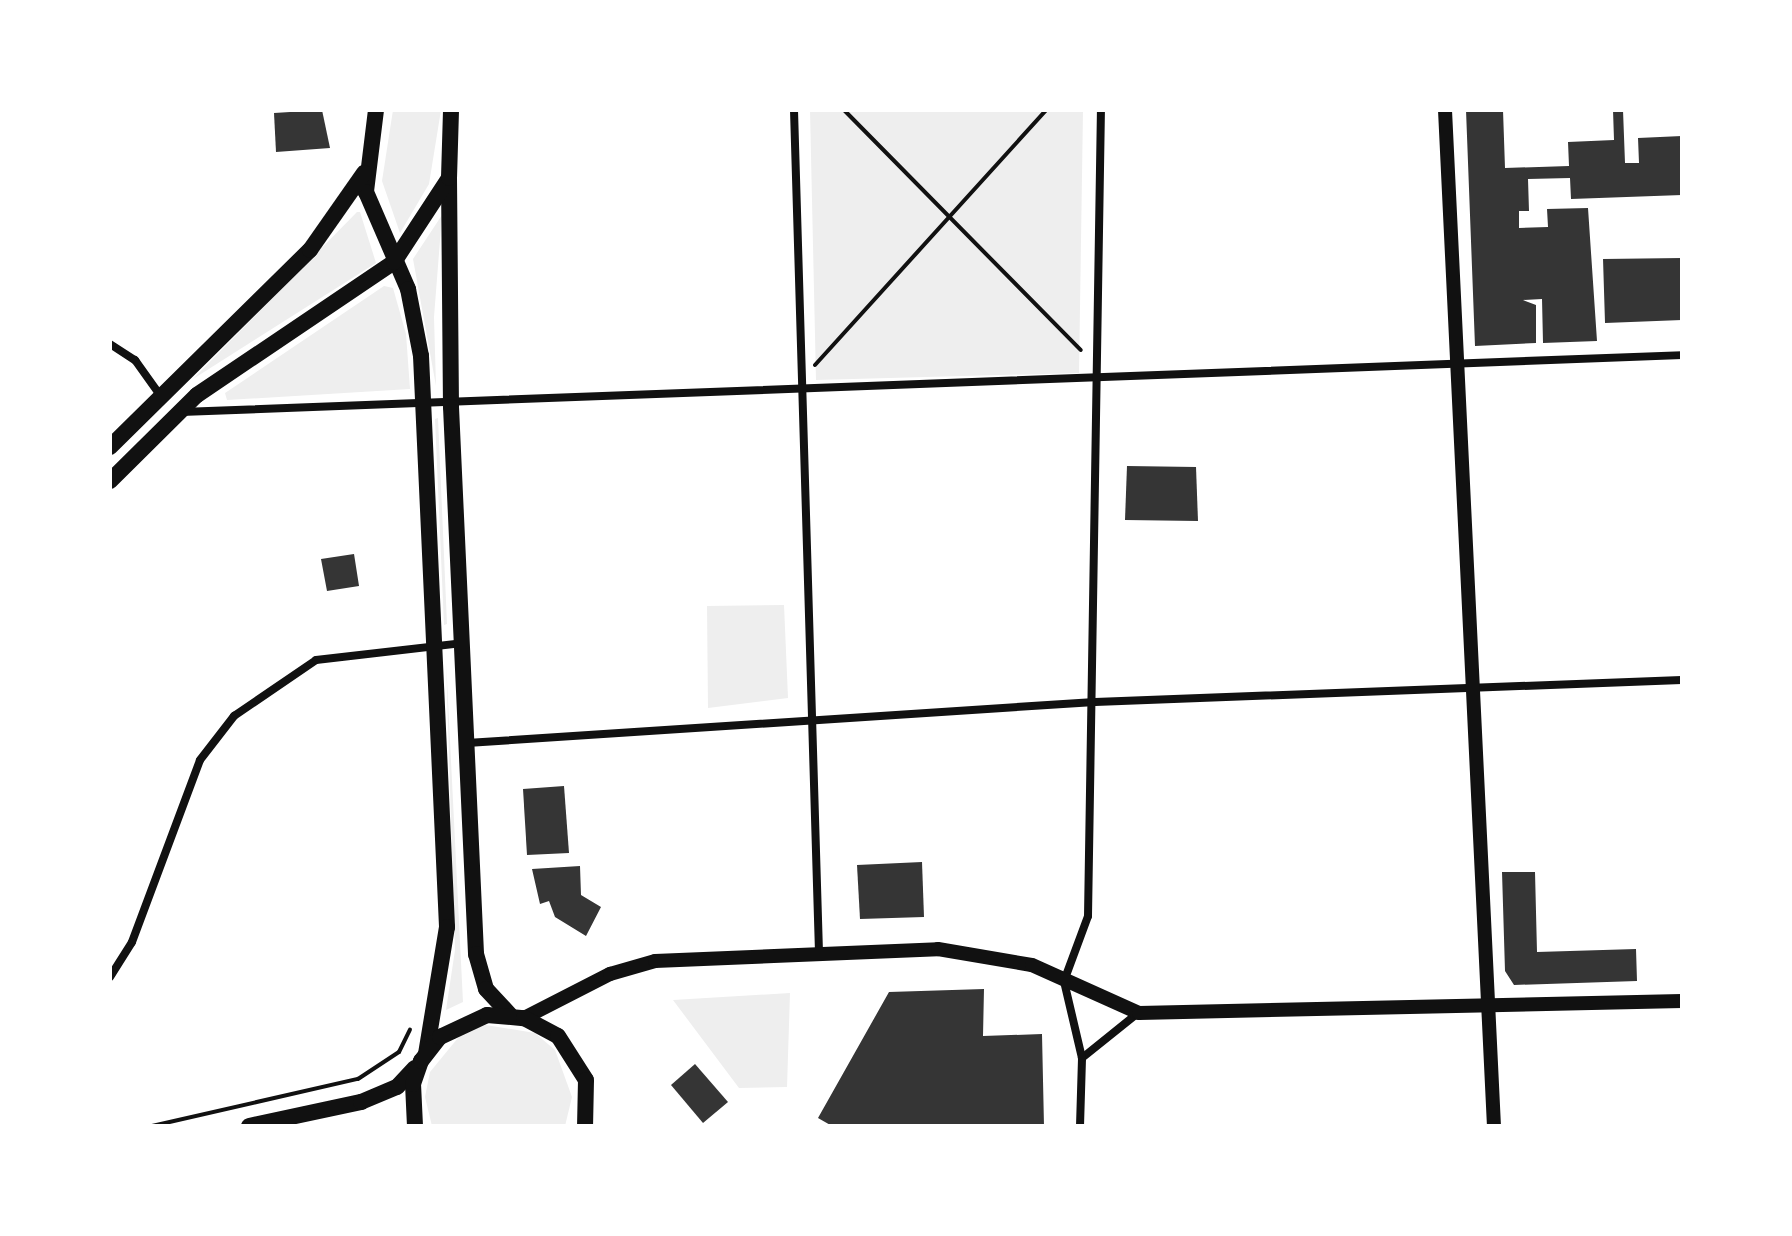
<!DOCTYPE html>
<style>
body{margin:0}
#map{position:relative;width:1792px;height:1236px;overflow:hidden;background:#fff;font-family:Commissioner,sans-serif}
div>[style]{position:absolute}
.green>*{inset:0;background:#eee}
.building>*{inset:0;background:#353535}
.path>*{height:4px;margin:-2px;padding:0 2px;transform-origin:2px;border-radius:2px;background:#111}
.minor>*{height:8px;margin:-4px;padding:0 4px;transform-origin:4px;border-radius:4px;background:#111}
.tertiary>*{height:14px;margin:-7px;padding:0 7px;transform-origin:7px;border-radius:7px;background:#111}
.secondary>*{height:16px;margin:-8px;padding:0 8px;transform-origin:8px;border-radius:8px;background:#111}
span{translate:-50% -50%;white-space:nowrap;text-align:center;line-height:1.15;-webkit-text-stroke:7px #fff;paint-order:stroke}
.frame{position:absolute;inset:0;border:112px solid #fff;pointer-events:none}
</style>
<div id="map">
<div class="green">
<i style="clip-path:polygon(393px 110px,441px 110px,429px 184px,400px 233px,382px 181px)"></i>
<i style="clip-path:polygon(810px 110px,1083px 110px,1079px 373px,816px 380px)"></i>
<i style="clip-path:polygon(360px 212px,376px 263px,193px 379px,357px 212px)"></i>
<i style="clip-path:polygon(442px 215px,434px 317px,436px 386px,413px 259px)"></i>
<i style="clip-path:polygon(384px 286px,393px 288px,406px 334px,410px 389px,227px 400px,225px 393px)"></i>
<i style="clip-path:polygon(438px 418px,447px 624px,444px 625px,435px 419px)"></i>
<i style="clip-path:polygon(784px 605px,788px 698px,708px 708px,707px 606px)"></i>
<i style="clip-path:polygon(446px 660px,463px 1002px,446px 1010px,455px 950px)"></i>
<i style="clip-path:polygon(790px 993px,787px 1087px,739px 1088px,673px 1000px)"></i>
<i style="clip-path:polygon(486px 1025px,535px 1033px,555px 1050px,572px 1097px,565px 1126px,432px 1126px,425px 1097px,430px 1072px,462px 1033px)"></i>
</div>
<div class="building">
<i style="clip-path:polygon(322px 110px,330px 148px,276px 152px,274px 113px)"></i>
<i style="clip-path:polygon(1466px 110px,1503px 110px,1505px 168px,1569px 166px,1568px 142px,1614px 140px,1613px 110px,1623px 110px,1625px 163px,1639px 163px,1638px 138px,1682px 136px,1682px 195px,1571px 199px,1570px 178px,1528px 179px,1529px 211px,1519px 211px,1519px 228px,1548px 227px,1547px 209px,1588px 208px,1597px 341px,1543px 343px,1542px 299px,1523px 300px,1536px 305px,1536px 343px,1475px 346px)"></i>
<i style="clip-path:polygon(1682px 258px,1682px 320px,1605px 323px,1603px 259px)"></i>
<i style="clip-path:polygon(1127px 466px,1196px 467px,1198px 521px,1125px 520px)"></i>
<i style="clip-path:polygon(354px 554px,359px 586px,327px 591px,321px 559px)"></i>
<i style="clip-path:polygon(564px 786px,569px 853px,527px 855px,523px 789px)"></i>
<i style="clip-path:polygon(922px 862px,924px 917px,860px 919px,857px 865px)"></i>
<i style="clip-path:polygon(580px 866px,581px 895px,601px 907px,586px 936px,555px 917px,549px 901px,540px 904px,532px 869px)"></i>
<i style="clip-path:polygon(1502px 872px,1535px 872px,1537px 952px,1636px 949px,1637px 981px,1514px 985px,1505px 971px)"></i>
<i style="clip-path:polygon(984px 989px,983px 1036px,1042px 1034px,1044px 1126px,832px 1126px,818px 1118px,889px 992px)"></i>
<i style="clip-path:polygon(695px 1064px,728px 1102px,703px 1123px,671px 1085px)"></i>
</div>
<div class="path">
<i style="left:844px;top:110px;width:337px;rotate:45.4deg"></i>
<i style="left:815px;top:365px;width:344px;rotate:-47.8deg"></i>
<i style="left:152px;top:1126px;width:211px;rotate:-12.9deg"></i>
<i style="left:358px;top:1079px;width:49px;rotate:-33.4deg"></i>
<i style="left:399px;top:1052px;width:25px;rotate:-64deg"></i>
</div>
<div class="minor">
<i style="left:794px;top:110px;width:843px;rotate:88.3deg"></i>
<i style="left:110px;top:344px;width:30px;rotate:33deg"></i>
<i style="left:135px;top:360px;width:43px;rotate:54.5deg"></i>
<i style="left:181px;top:412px;width:1502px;rotate:-2.17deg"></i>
<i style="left:467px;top:743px;width:629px;rotate:-3.74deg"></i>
<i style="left:1095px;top:702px;width:587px;rotate:-2.15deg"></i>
<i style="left:110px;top:977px;width:41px;rotate:-57.8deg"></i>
<i style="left:132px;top:942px;width:194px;rotate:-69.5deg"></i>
<i style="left:200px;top:760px;width:56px;rotate:-52.3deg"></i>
<i style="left:234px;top:716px;width:99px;rotate:-34.3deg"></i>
<i style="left:316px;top:660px;width:147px;rotate:-6.6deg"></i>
<i style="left:1082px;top:1058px;width:72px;rotate:-38.8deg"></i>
<i style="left:1080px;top:1126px;width:68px;rotate:-88.3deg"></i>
<i style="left:1082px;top:1058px;width:79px;rotate:-103.2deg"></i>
<i style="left:1064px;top:981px;width:69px;rotate:-69.7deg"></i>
<i style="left:1088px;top:916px;width:806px;rotate:-89.08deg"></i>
</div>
<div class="tertiary">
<i style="left:1445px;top:110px;width:1017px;rotate:87.24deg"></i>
<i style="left:524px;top:1018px;width:97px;rotate:-27.1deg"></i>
<i style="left:610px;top:974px;width:47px;rotate:-16.1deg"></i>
<i style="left:655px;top:961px;width:283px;rotate:-2.4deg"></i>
<i style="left:938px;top:949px;width:95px;rotate:9.7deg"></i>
<i style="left:1032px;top:965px;width:117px;rotate:24.2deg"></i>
<i style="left:1139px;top:1013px;width:543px;rotate:-1.27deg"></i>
</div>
<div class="secondary">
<i style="left:376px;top:110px;width:83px;rotate:97deg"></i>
<i style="left:366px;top:192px;width:106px;rotate:66.6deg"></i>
<i style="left:408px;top:289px;width:68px;rotate:79deg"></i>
<i style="left:421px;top:356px;width:572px;rotate:87.39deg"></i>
<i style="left:447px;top:927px;width:129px;rotate:99.4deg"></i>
<i style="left:449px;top:178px;width:229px;rotate:89.5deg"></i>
<i style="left:451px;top:407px;width:548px;rotate:87.38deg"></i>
<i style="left:476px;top:954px;width:36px;rotate:74deg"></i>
<i style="left:486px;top:989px;width:35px;rotate:47deg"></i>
<i style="left:110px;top:447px;width:281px;rotate:-44.6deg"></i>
<i style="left:310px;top:250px;width:94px;rotate:-55deg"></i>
<i style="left:110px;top:481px;width:122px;rotate:-44.7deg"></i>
<i style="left:197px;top:395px;width:238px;rotate:-34deg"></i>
<i style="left:394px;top:262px;width:100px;rotate:-56.8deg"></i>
<i style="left:449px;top:178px;width:68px;rotate:-88.3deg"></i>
<i style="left:249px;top:1126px;width:115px;rotate:-12.1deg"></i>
<i style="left:361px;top:1102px;width:39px;rotate:-23deg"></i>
<i style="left:397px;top:1087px;width:26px;rotate:-47deg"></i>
<i style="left:415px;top:1126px;width:42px;rotate:-92.7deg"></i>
<i style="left:413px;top:1084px;width:24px;rotate:-71deg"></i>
<i style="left:421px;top:1061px;width:31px;rotate:-52deg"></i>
<i style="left:440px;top:1037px;width:52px;rotate:-25.1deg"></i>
<i style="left:487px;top:1015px;width:37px;rotate:5deg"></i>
<i style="left:524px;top:1018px;width:38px;rotate:28deg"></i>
<i style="left:558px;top:1036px;width:52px;rotate:57.5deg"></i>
<i style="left:586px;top:1080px;width:46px;rotate:91.2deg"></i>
</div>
<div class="frame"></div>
</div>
